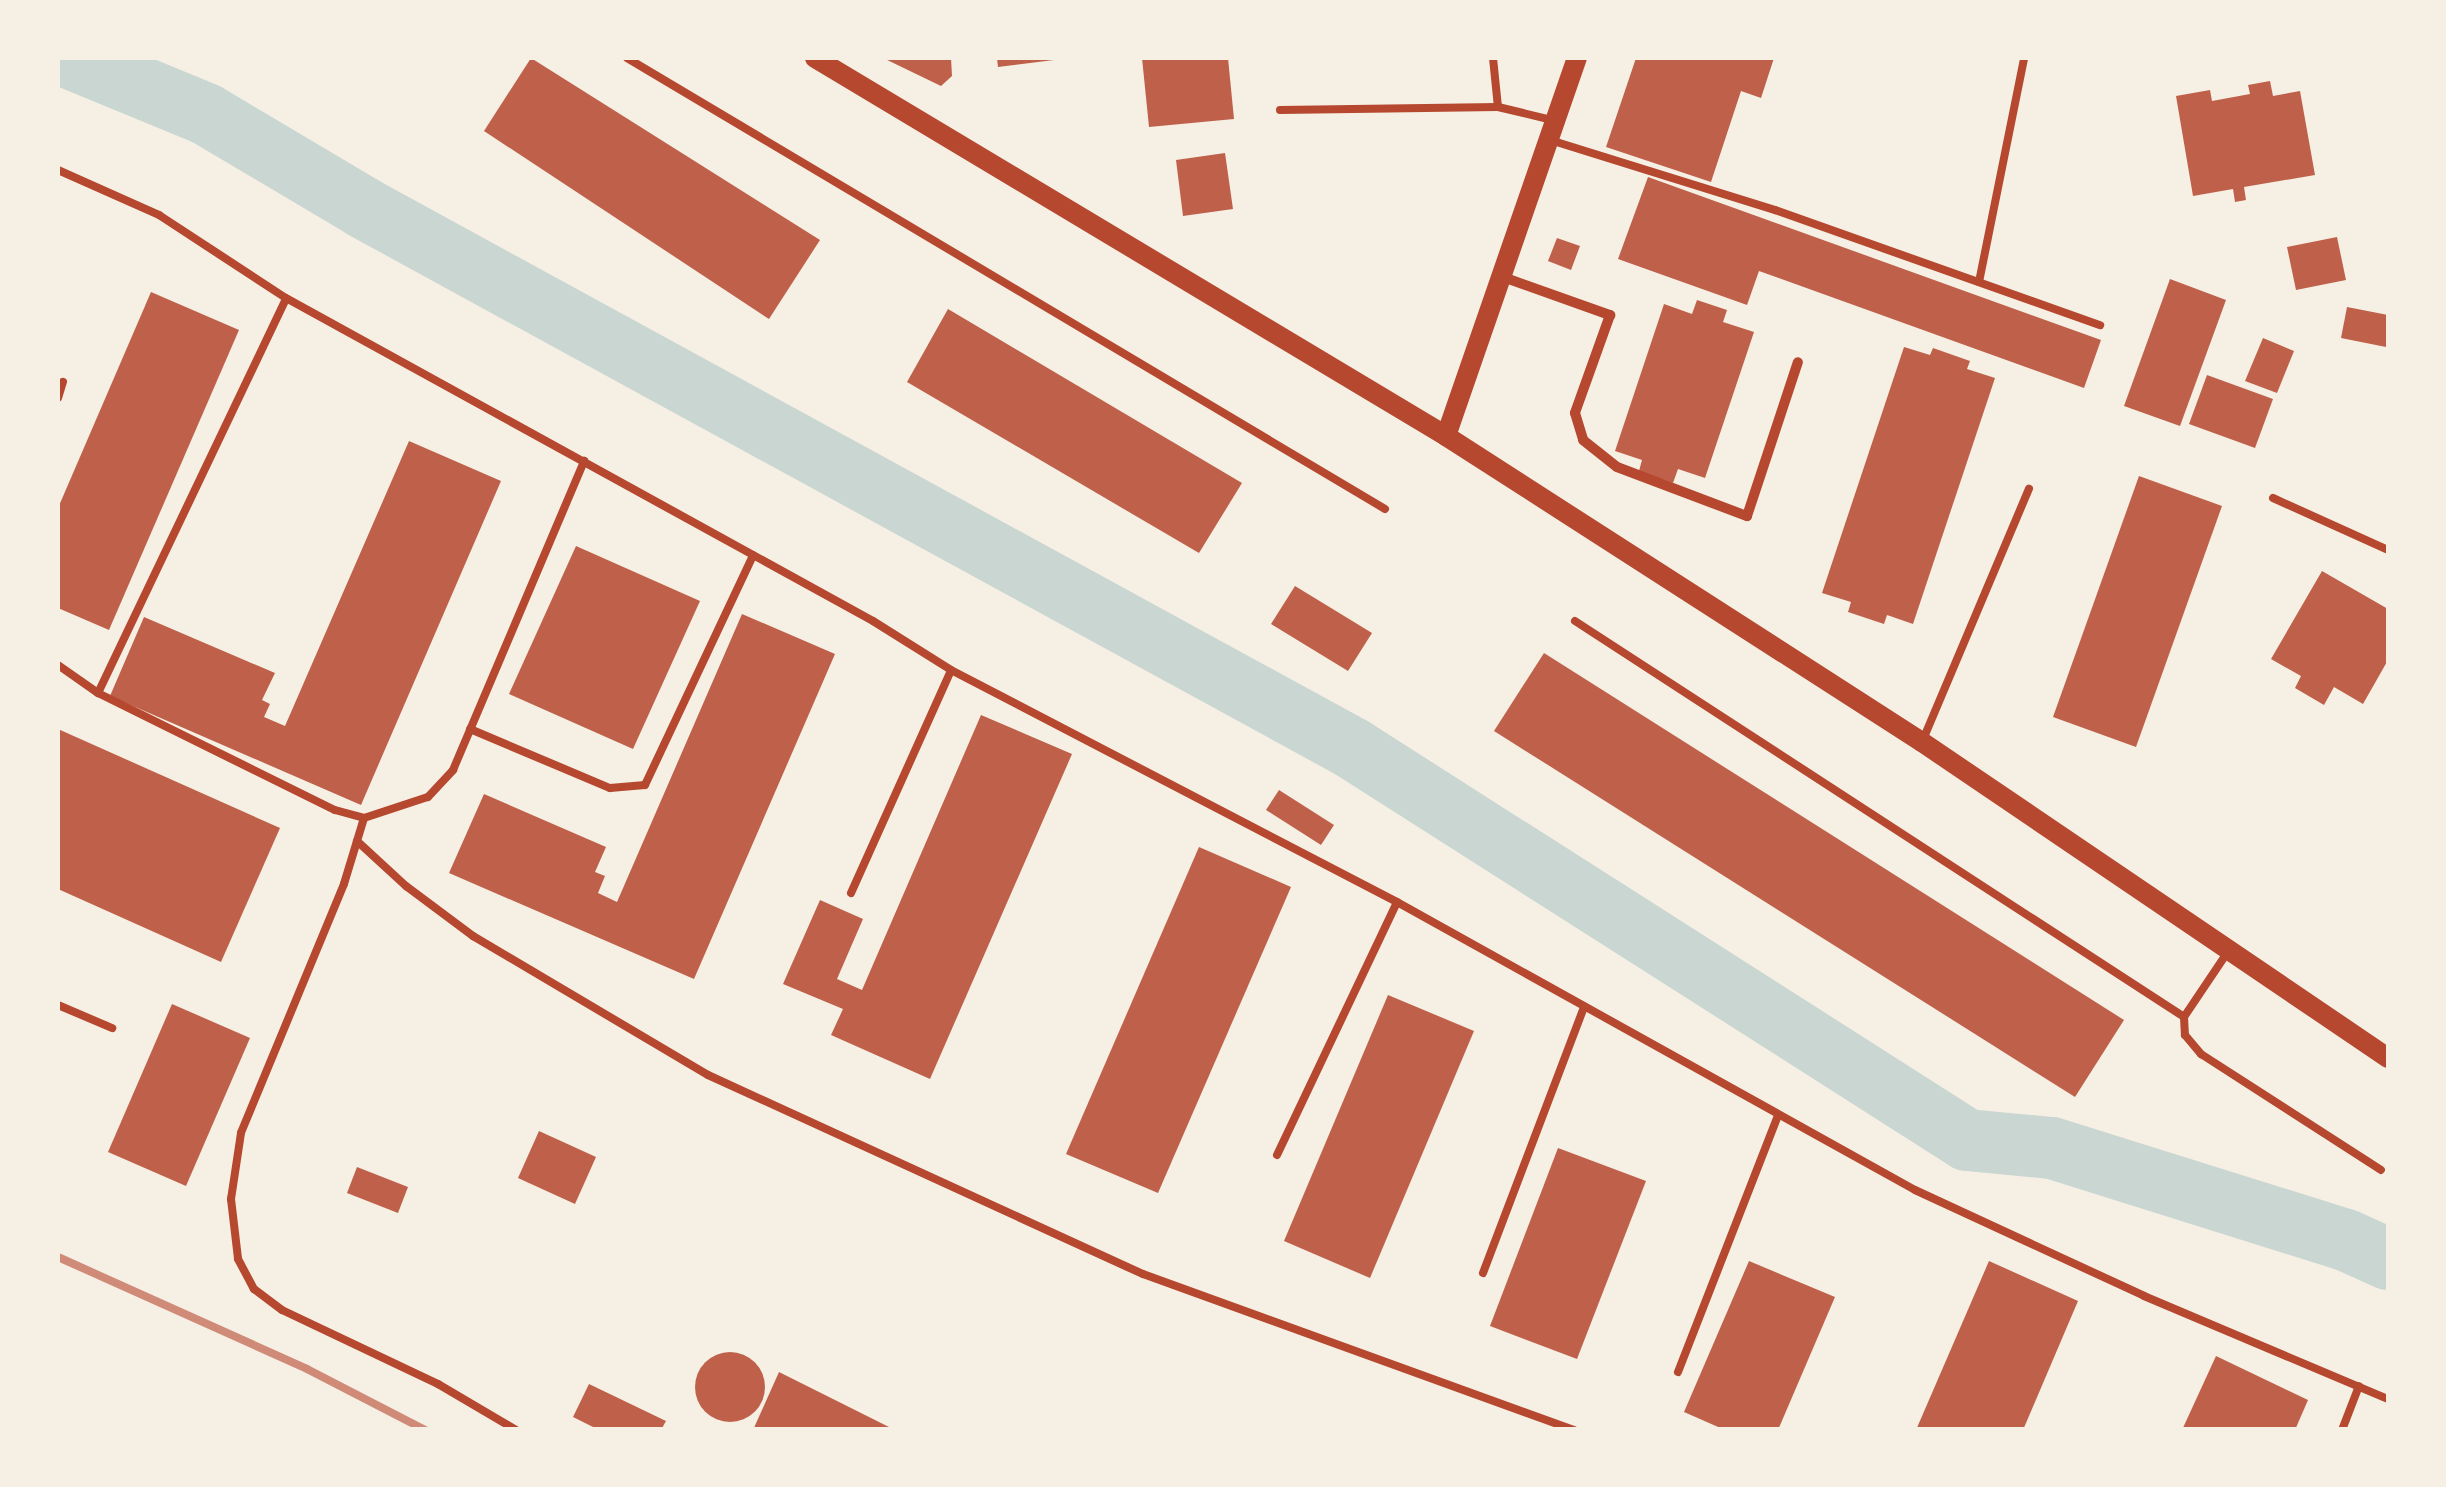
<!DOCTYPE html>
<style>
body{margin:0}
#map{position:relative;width:2446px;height:1487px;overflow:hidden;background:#f6efe4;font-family:Raleway,sans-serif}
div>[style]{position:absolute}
.river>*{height:62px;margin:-31px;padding:0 31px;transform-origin:31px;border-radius:31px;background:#c9d6d2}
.building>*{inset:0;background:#bf614a}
.round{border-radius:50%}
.service>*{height:8px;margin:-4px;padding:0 4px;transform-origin:4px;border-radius:4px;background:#b5482f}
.minor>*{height:10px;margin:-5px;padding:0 5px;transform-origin:5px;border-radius:5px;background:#b5482f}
.secondary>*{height:20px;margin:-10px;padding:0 10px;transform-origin:10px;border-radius:10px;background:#b5482f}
.rail>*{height:8px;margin:-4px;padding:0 4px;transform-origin:4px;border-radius:4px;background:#cf8b77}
span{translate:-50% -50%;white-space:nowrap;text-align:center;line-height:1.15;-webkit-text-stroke:10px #f6efe4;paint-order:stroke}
.frame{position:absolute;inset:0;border:60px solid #f6efe4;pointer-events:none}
</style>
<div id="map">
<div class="river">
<i style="left:70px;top:58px;width:147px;rotate:22.4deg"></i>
<i style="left:206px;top:114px;width:184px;rotate:30.7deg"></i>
<i style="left:364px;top:208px;width:1126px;rotate:28.66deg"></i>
<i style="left:1352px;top:748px;width:729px;rotate:32.51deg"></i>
<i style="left:1967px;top:1140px;width:85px;rotate:5.4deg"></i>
<i style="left:2052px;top:1148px;width:308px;rotate:17.4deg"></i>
<i style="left:2346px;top:1240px;width:46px;rotate:24.3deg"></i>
</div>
<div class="building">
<i style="clip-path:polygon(531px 58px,820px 240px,769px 319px,484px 131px)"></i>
<i style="clip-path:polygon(883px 58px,951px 58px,952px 76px,941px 86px)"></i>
<i style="clip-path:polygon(997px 58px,1054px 58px,1054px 60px,998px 67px)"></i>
<i style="clip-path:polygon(1142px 58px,1228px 58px,1234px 119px,1149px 127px)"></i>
<i style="clip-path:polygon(1636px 58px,1774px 58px,1761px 98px,1741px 91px,1711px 182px,1606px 147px)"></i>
<i style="clip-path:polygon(2270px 81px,2273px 96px,2300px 91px,2315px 175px,2244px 187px,2246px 200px,2235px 202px,2233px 189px,2193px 196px,2176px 96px,2210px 90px,2212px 101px,2250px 94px,2248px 85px)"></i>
<i style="clip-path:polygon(1225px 153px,1233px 209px,1183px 216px,1176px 160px)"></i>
<i style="clip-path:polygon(1648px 177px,2101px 340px,2084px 388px,1759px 271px,1747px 305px,1618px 259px)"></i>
<i style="clip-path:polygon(2337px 237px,2346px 280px,2296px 290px,2287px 247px)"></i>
<i style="clip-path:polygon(1557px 238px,1580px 246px,1571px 270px,1548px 261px)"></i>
<i style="clip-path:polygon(2170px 279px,2226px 300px,2180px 426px,2124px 406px)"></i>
<i style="clip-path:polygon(151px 292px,239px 330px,109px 630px,58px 608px,58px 508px)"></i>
<i style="clip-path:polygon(1697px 300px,1727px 310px,1723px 322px,1754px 332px,1705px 478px,1678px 469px,1673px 483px,1639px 471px,1642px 460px,1615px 451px,1664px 304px,1692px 314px)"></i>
<i style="clip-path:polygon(2347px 307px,2388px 315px,2386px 347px,2341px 338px)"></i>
<i style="clip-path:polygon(948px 309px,1242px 483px,1199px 553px,907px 382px)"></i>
<i style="clip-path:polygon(2263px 338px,2294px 351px,2277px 393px,2245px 381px)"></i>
<i style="clip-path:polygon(1904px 347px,1930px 355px,1933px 348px,1970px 361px,1967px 369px,1995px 378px,1913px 624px,1887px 615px,1884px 624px,1848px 612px,1851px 602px,1822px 593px)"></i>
<i style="clip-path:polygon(2207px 375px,2273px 399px,2255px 448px,2189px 424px)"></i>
<i style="clip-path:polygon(409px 441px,501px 481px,361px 805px,110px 696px,144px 617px,275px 673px,262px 700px,270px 704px,264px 717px,285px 726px)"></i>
<i style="clip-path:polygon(2139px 476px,2222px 506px,2136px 747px,2053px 717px)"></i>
<i style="clip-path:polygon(576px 546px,700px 601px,633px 749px,509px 694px)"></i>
<i style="clip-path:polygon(2322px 571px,2388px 609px,2388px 660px,2363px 704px,2334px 687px,2324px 705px,2295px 688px,2301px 676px,2271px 659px)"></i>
<i style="clip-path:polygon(1295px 586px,1372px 633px,1348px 671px,1271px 624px)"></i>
<i style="clip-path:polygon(742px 614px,835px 654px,694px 979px,449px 873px,484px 794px,606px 847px,595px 872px,605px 876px,598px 893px,617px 902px)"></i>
<i style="clip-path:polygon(1544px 653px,2124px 1020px,2075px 1097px,1494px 731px)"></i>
<i style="clip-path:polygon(981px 715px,1072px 754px,930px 1079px,831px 1035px,843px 1009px,783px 984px,820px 900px,863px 919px,837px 979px,862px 990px)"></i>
<i style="clip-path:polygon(58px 729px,280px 828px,221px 962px,58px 889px)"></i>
<i style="clip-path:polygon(1279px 790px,1334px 825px,1321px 845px,1266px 810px)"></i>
<i style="clip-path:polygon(1199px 847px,1291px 887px,1158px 1193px,1066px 1154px)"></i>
<i style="clip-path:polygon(1388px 995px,1474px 1031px,1370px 1278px,1284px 1241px)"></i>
<i style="clip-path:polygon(172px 1004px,250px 1038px,186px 1186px,108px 1152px)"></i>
<i style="clip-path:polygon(539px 1131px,596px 1157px,575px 1204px,518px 1178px)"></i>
<i style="clip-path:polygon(1558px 1148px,1646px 1181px,1577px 1359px,1490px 1326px)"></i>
<i style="clip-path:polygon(357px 1167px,408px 1187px,398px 1213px,347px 1193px)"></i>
<i style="clip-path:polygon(1749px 1261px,1835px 1297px,1778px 1430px,1725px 1430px,1684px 1412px)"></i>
<i style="clip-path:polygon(1989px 1261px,2078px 1301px,2023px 1430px,1916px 1430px)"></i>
<i class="round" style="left:695px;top:1352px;width:70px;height:70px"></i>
<i style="clip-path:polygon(2216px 1356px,2308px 1400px,2295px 1430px,2182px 1430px)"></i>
<i style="clip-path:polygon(779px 1372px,895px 1430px,753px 1430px)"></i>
<i style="clip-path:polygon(589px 1384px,666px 1421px,661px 1430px,599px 1430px,573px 1417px)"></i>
</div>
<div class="service">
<i style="left:627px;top:58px;width:882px;rotate:30.75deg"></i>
<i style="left:1493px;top:58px;width:49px;rotate:84.2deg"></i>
<i style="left:1280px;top:110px;width:218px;rotate:-0.8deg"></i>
<i style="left:1498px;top:107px;width:56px;rotate:13.5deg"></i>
<i style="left:1550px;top:140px;width:236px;rotate:17.3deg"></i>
<i style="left:1775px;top:210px;width:345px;rotate:19.5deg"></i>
<i style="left:58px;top:170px;width:111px;rotate:24deg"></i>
<i style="left:159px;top:215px;width:152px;rotate:33.2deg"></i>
<i style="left:286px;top:298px;width:670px;rotate:28.82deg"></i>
<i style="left:873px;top:621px;width:92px;rotate:32.1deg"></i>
<i style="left:951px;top:670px;width:503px;rotate:27.48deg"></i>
<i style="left:1397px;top:902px;width:593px;rotate:29.07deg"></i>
<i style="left:1915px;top:1190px;width:252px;rotate:24.8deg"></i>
<i style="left:2144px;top:1296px;width:265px;rotate:22.9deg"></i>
<i style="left:1979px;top:282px;width:228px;rotate:-78.6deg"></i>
<i style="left:58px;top:398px;width:17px;rotate:-73deg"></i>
<i style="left:2273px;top:498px;width:126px;rotate:24.3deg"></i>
<i style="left:1575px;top:621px;width:726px;rotate:33.03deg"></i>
<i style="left:58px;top:665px;width:49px;rotate:35deg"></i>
<i style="left:98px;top:693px;width:264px;rotate:26.3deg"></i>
<i style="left:335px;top:810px;width:30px;rotate:15deg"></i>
<i style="left:364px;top:818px;width:67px;rotate:-18.2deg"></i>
<i style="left:428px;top:797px;width:37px;rotate:-47deg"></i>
<i style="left:453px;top:770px;width:336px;rotate:-67deg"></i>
<i style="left:98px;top:693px;width:437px;rotate:-64.5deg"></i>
<i style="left:470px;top:729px;width:152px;rotate:22.9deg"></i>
<i style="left:610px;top:788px;width:35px;rotate:-5deg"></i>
<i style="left:645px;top:785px;width:254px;rotate:-64.8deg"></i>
<i style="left:1922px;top:742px;width:275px;rotate:-67.1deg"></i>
<i style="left:364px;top:818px;width:69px;rotate:106.9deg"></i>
<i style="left:344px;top:884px;width:269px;rotate:112.5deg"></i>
<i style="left:241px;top:1133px;width:67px;rotate:98.6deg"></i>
<i style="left:231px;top:1199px;width:60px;rotate:83.3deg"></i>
<i style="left:238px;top:1259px;width:34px;rotate:62deg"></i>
<i style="left:254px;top:1289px;width:35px;rotate:37deg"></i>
<i style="left:282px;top:1310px;width:173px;rotate:25.4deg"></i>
<i style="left:438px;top:1384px;width:91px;rotate:30.5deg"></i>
<i style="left:357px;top:841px;width:67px;rotate:42.6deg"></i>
<i style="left:406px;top:886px;width:84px;rotate:36.7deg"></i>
<i style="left:473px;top:936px;width:273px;rotate:30.6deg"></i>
<i style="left:708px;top:1075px;width:478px;rotate:24.6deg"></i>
<i style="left:1143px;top:1274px;width:459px;rotate:19.9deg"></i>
<i style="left:851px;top:893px;width:244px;rotate:-65.8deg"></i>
<i style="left:2227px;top:953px;width:77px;rotate:123.9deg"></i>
<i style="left:2184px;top:1017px;width:18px;rotate:87deg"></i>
<i style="left:2185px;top:1035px;width:25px;rotate:50deg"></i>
<i style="left:2201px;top:1054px;width:214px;rotate:32.8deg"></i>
<i style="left:58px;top:1005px;width:59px;rotate:23.1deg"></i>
<i style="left:1277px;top:1155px;width:280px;rotate:-64.6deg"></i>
<i style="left:1483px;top:1273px;width:285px;rotate:-69.2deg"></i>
<i style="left:1678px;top:1372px;width:275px;rotate:-68.7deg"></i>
<i style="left:2342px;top:1430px;width:47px;rotate:-68.9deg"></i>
</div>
<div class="minor">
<i style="left:1503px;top:277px;width:114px;rotate:19.6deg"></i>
<i style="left:1610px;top:315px;width:104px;rotate:109.7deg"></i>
<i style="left:1575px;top:413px;width:28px;rotate:73deg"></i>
<i style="left:1583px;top:440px;width:43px;rotate:38.5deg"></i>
<i style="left:1617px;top:467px;width:139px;rotate:20.7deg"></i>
<i style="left:1747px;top:516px;width:162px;rotate:-71.7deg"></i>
</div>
<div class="secondary">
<i style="left:815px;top:58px;width:736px;rotate:30.92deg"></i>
<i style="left:1446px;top:436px;width:566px;rotate:32.74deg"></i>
<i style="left:1922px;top:742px;width:563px;rotate:34.14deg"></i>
<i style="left:1446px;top:436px;width:400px;rotate:-70.9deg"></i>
</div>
<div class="rail">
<i style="left:58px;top:1257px;width:273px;rotate:24.2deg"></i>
<i style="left:307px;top:1369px;width:133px;rotate:27.3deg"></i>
</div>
<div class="frame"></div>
</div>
